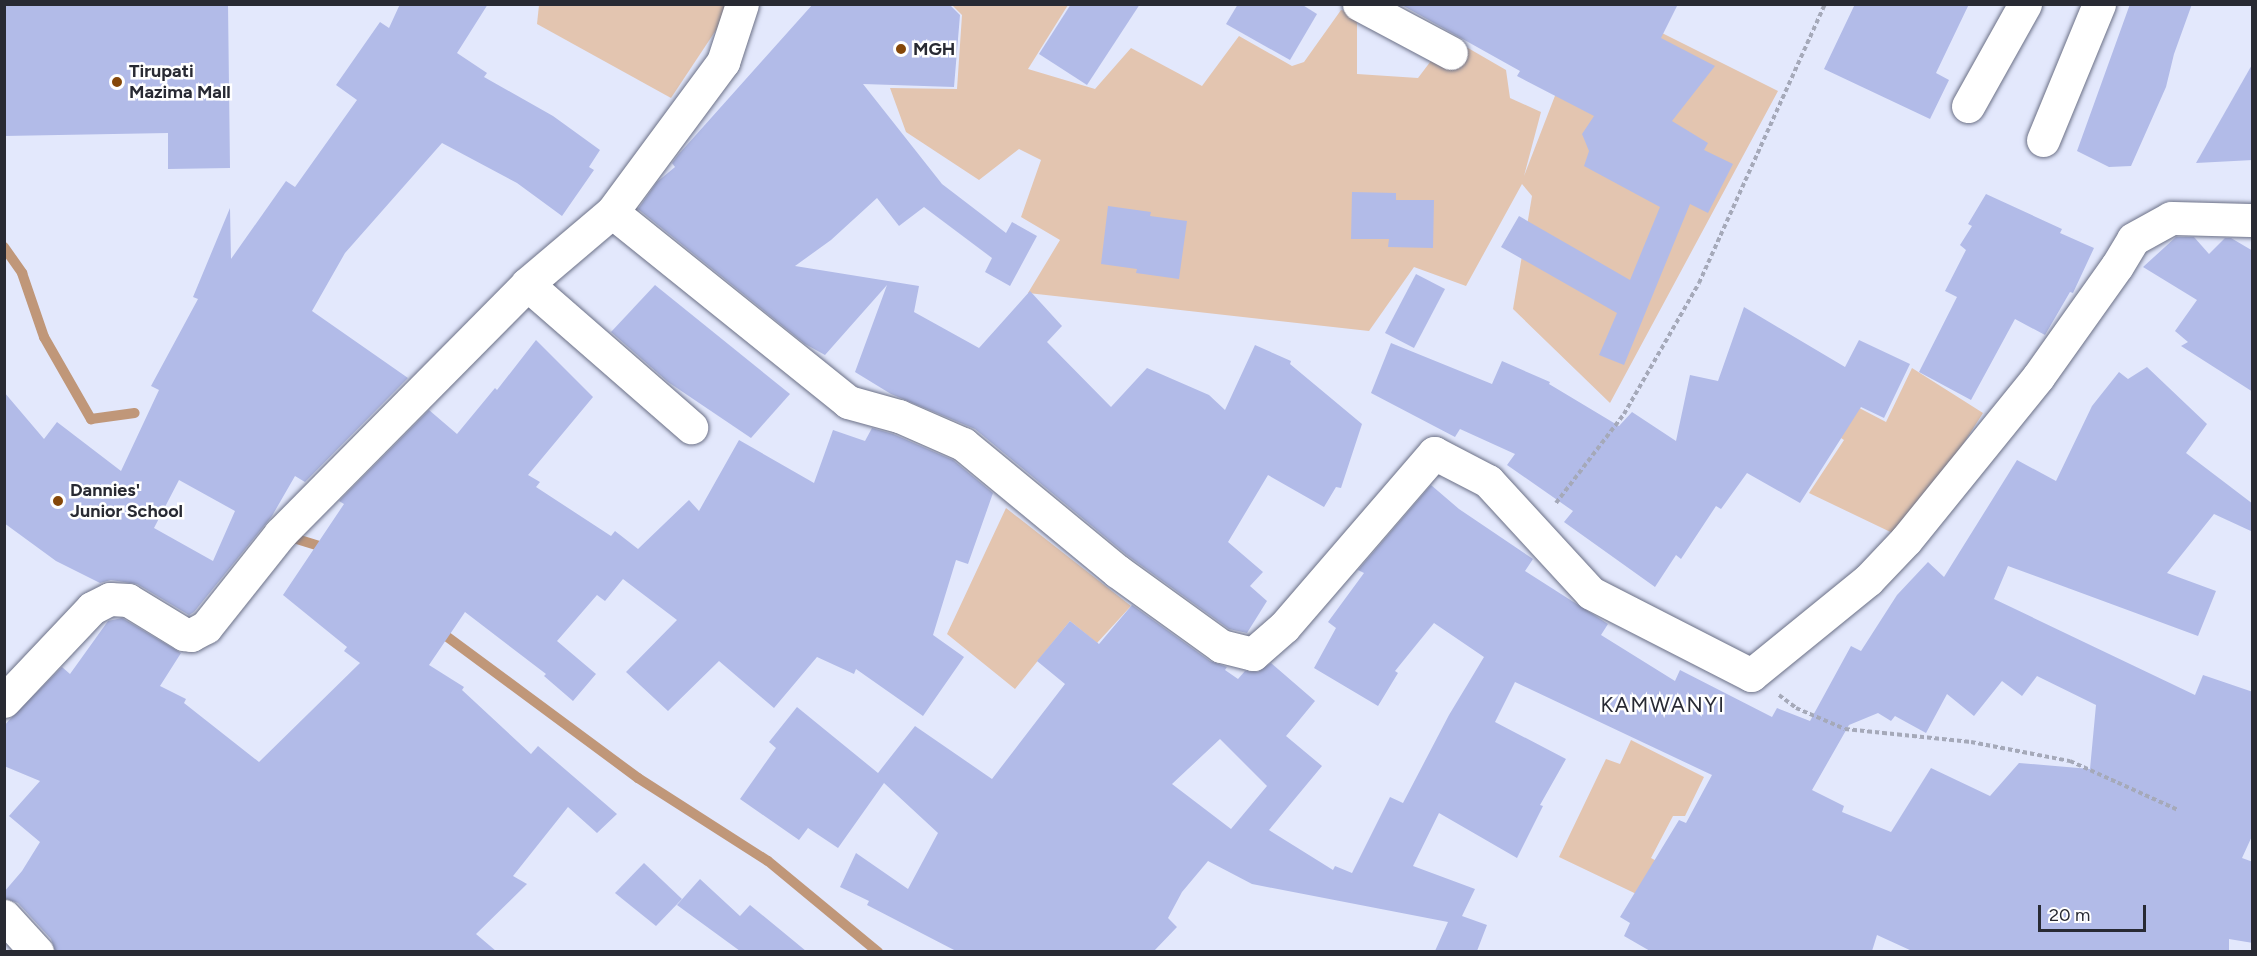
<!DOCTYPE html>
<style>
body{margin:0}
#map{position:relative;width:2257px;height:956px;overflow:hidden;background:#e3e8fc;font-family:Figtree,sans-serif}
div>[style]{position:absolute}
.green>*{inset:0;background:#e3c5b0}
.stream>*{height:10px;margin:-5px;padding:0 5px;transform-origin:5px;border-radius:5px;background:#c09779}
.building>*{inset:0;background:#b2bbe8}
.path>*{height:4px;margin-top:-2px;transform-origin:0;background:repeating-linear-gradient(90deg,#a5a9b9 0 4.5px,transparent 0 7.5px)}
.roads{filter:drop-shadow(0 0 2px #6b7086) drop-shadow(0 0 2px #6b7086)}
.minor>*{height:33px;margin:-16.5px;padding:0 16.5px;transform-origin:16.5px;border-radius:16.5px;background:#fff}
.dots>*{width:16px;height:16px;translate:-50% -50%;box-sizing:border-box;border:3px solid #fff;border-radius:50%}
span{translate:-50% -50%;white-space:nowrap;text-align:center;line-height:1.15;-webkit-text-stroke:5px #fff;paint-order:stroke}
.poi-label{font-size:18px;color:#282a33;font-weight:700}
.left{translate:0 -50%;text-align:left}
.quarter-label{font-size:21px;color:#282a33;letter-spacing:1.5px}
.frame{position:absolute;inset:0;border:6px solid #282a33;pointer-events:none}
.scale{position:absolute;left:2038px;top:905px;width:108px;height:27px;box-sizing:border-box;border:3px solid #282a33;border-top:0;padding-left:8px;font-size:18px;line-height:21px;white-space:nowrap;color:#282a33;-webkit-text-stroke:4px #fff;paint-order:stroke}
</style>
<div id="map">
<div class="green">
<i style="clip-path:polygon(539px 5px,727px 5px,724px 18px,671px 98px,537px 24px)"></i>
<i style="clip-path:polygon(952px 5px,1068px 5px,1028px 69px,1095px 89px,1131px 48px,1202px 86px,1239px 36px,1292px 66px,1304px 62px,1341px 10px,1357px 14px,1357px 74px,1418px 78px,1449px 37px,1506px 70px,1510px 98px,1541px 112px,1524px 176px,1575px 44px,1612px 8px,1778px 91px,1610px 403px,1513px 309px,1532px 196px,1522px 184px,1466px 286px,1414px 267px,1369px 331px,1028px 293px,1060px 240px,1021px 217px,1041px 160px,1019px 149px,979px 180px,906px 132px,890px 88px,957px 89px,962px 15px)"></i>
<i style="clip-path:polygon(1912px 368px,1983px 413px,1903px 538px,1809px 493px,1844px 440px,1802px 413px,1825px 390px,1886px 422px)"></i>
<i style="clip-path:polygon(1006px 508px,1131px 606px,1097px 643px,1070px 621px,1015px 689px,947px 634px)"></i>
<i style="clip-path:polygon(1631px 740px,1704px 777px,1685px 816px,1673px 816px,1651px 858px,1691px 879px,1672px 911px,1559px 857px,1606px 759px,1620px 764px)"></i>
</div>
<div class="stream">
<i style="left:4px;top:247px;width:32px;rotate:55deg"></i>
<i style="left:22px;top:273px;width:68px;rotate:71deg"></i>
<i style="left:44px;top:337px;width:95px;rotate:60.2deg"></i>
<i style="left:91px;top:419px;width:44px;rotate:-7.8deg"></i>
<i style="left:287px;top:536px;width:44px;rotate:17.2deg"></i>
<i style="left:438px;top:630px;width:249px;rotate:36.5deg"></i>
<i style="left:638px;top:778px;width:154px;rotate:32.6deg"></i>
<i style="left:768px;top:861px;width:143px;rotate:39.6deg"></i>
</div>
<div class="building">
<i style="clip-path:polygon(4px 4px,228px 4px,230px 168px,168px 169px,168px 133px,4px 136px)"></i>
<i style="clip-path:polygon(evenodd,400px 4px,488px 4px,457px 53px,487px 73px,484px 77px,553px 116px,600px 150px,589px 167px,594px 170px,562px 216px,517px 183px,442px 143px,345px 253px,312px 311px,408px 378px,305px 482px,295px 476px,272px 516px,194px 612px,189px 615px,137px 584px,111px 580px,100px 583px,56px 561px,4px 523px,4px 392px,44px 439px,57px 422px,121px 471px,159px 390px,151px 386px,198px 299px,193px 297px,230px 208px,231px 259px,286px 181px,295px 187px,357px 100px,336px 85px,380px 22px,389px 28px,400px 4px,179px 480px,235px 511px,213px 561px,154px 528px,179px 480px)"></i>
<i style="clip-path:polygon(813px 4px,949px 4px,960px 15px,954px 87px,863px 84px,942px 184px,1006px 233px,1012px 222px,1037px 236px,1010px 286px,985px 272px,992px 258px,924px 207px,899px 226px,877px 198px,831px 240px,795px 266px,919px 286px,914px 312px,979px 348px,1030px 291px,1062px 326px,1047px 342px,1111px 407px,1147px 368px,1209px 395px,1225px 410px,1255px 345px,1291px 361px,1290px 364px,1362px 424px,1341px 488px,1336px 487px,1324px 507px,1268px 475px,1228px 542px,1263px 572px,1250px 586px,1267px 601px,1247px 633px,1229px 629px,1128px 556px,975px 429px,891px 394px,855px 372px,887px 285px,825px 355px,805px 344px,638px 209px,657px 182px,675px 167px,672px 163px,678px 155px)"></i>
<i style="clip-path:polygon(1071px 4px,1140px 4px,1087px 85px,1039px 54px)"></i>
<i style="clip-path:polygon(1238px 4px,1301px 4px,1317px 14px,1290px 60px,1226px 24px)"></i>
<i style="clip-path:polygon(1400px 4px,1678px 4px,1661px 38px,1715px 66px,1672px 121px,1708px 143px,1704px 150px,1733px 164px,1708px 213px,1690px 204px,1624px 365px,1599px 355px,1617px 313px,1501px 247px,1519px 216px,1630px 280px,1660px 207px,1584px 166px,1589px 151px,1582px 134px,1594px 116px,1517px 76px,1520px 71px)"></i>
<i style="clip-path:polygon(1855px 4px,1969px 4px,1936px 73px,1949px 80px,1930px 119px,1824px 69px)"></i>
<i style="clip-path:polygon(2130px 4px,2192px 4px,2174px 54px,2166px 87px,2131px 166px,2109px 167px,2077px 151px)"></i>
<i style="clip-path:polygon(2253px 63px,2253px 160px,2196px 163px)"></i>
<i style="clip-path:polygon(1352px 192px,1396px 193px,1396px 200px,1434px 200px,1433px 248px,1388px 247px,1389px 239px,1351px 239px)"></i>
<i style="clip-path:polygon(1986px 194px,2062px 229px,2060px 233px,2094px 248px,2073px 293px,2070px 292px,2045px 335px,2015px 319px,1971px 400px,1919px 372px,1957px 297px,1945px 291px,1966px 250px,1960px 245px,1972px 226px,1968px 224px)"></i>
<i style="clip-path:polygon(1108px 206px,1151px 212px,1150px 216px,1187px 221px,1179px 279px,1136px 273px,1137px 269px,1101px 264px)"></i>
<i style="clip-path:polygon(2176px 237px,2194px 237px,2209px 254px,2225px 238px,2231px 238px,2253px 251px,2253px 392px,2181px 346px,2188px 342px,2175px 331px,2197px 300px,2143px 267px)"></i>
<i style="clip-path:polygon(1416px 274px,1445px 289px,1414px 348px,1385px 333px)"></i>
<i style="clip-path:polygon(655px 285px,790px 394px,751px 438px,668px 382px,611px 332px)"></i>
<i style="clip-path:polygon(1744px 307px,1845px 367px,1859px 340px,1910px 364px,1884px 418px,1861px 407px,1800px 503px,1747px 473px,1721px 509px,1716px 506px,1681px 559px,1676px 555px,1655px 587px,1564px 522px,1573px 511px,1507px 465px,1515px 454px,1460px 429px,1455px 437px,1371px 393px,1391px 343px,1492px 384px,1502px 361px,1550px 382px,1549px 384px,1619px 426px,1632px 412px,1676px 441px,1690px 375px,1718px 381px)"></i>
<i style="clip-path:polygon(536px 340px,593px 397px,528px 475px,540px 482px,536px 487px,611px 536px,615px 531px,638px 549px,689px 500px,699px 511px,739px 440px,814px 483px,833px 430px,865px 441px,872px 428px,893px 434px,953px 460px,993px 493px,968px 564px,956px 560px,933px 635px,964px 657px,923px 716px,856px 669px,854px 674px,817px 657px,774px 708px,719px 661px,668px 711px,626px 672px,677px 620px,623px 579px,605px 601px,597px 595px,557px 641px,596px 674px,573px 701px,544px 676px,546px 674px,465px 612px,429px 665px,464px 687px,462px 690px,531px 754px,538px 746px,617px 814px,597px 833px,568px 807px,513px 876px,527px 884px,476px 934px,496px 951px,55px 951px,51px 939px,18px 903px,4px 898px,4px 892px,22px 871px,40px 842px,9px 816px,40px 781px,4px 766px,4px 726px,10px 719px,62px 667px,70px 674px,108px 621px,122px 618px,181px 653px,160px 686px,186px 699px,184px 703px,259px 762px,360px 663px,344px 651px,347px 647px,283px 595px,344px 504px,339px 501px,429px 410px,457px 434px,495px 388px,497px 390px)"></i>
<i style="clip-path:polygon(evenodd,2147px 367px,2207px 424px,2186px 453px,2253px 504px,2253px 532px,2214px 514px,2167px 573px,2216px 591px,2198px 636px,2008px 566px,1994px 599px,2195px 695px,2203px 675px,2253px 692px,2253px 834px,2242px 858px,2253px 862px,2253px 943px,2229px 939px,2229px 951px,1912px 951px,1877px 935px,1872px 951px,1650px 951px,1624px 936px,1630px 923px,1620px 917px,1679px 820px,1686px 823px,1712px 775px,1515px 682px,1495px 722px,1566px 759px,1540px 805px,1543px 806px,1517px 858px,1439px 813px,1413px 866px,1475px 889px,1462px 916px,1487px 925px,1477px 951px,1435px 951px,1448px 922px,1252px 884px,1208px 861px,1182px 892px,1168px 918px,1177px 927px,1154px 951px,956px 951px,867px 905px,869px 901px,840px 887px,856px 853px,908px 889px,938px 833px,884px 783px,838px 848px,808px 828px,799px 840px,740px 799px,776px 748px,769px 742px,797px 707px,878px 773px,915px 726px,992px 779px,1065px 684px,1037px 661px,1070px 621px,1099px 644px,1132px 605px,1210px 661px,1227px 667px,1225px 670px,1238px 679px,1245px 671px,1258px 672px,1271px 663px,1315px 701px,1286px 736px,1322px 766px,1269px 830px,1333px 870px,1335px 866px,1352px 873px,1390px 797px,1403px 803px,1449px 715px,1484px 657px,1434px 623px,1395px 671px,1398px 673px,1378px 706px,1314px 668px,1336px 628px,1328px 622px,1364px 573px,1358px 570px,1431px 485px,1459px 509px,1533px 559px,1525px 571px,1608px 624px,1601px 635px,1675px 681px,1680px 670px,1772px 717px,1777px 708px,1810px 721px,1851px 646px,1861px 651px,1897px 595px,1928px 562px,1944px 577px,2017px 460px,2056px 481px,2092px 406px,2119px 372px,2128px 379px,2147px 367px,2037px 676px,2096px 705px,2090px 769px,2019px 763px,1990px 796px,1931px 768px,1891px 832px,1842px 812px,1844px 806px,1812px 790px,1849px 725px,1878px 713px,1891px 721px,1895px 716px,1926px 733px,1947px 694px,1974px 716px,2002px 681px,2022px 696px,2037px 676px,2147px 367px,1220px 739px,1267px 786px,1231px 829px,1172px 784px,1220px 739px)"></i>
<i style="clip-path:polygon(644px 863px,682px 899px,656px 926px,615px 893px)"></i>
<i style="clip-path:polygon(700px 879px,740px 916px,750px 905px,806px 951px,740px 951px,677px 905px)"></i>
</div>
<div class="path">
<i style="left:1556px;top:503px;width:112px;rotate:-52.6deg"></i>
<i style="left:1624px;top:414px;width:151px;rotate:-60.2deg"></i>
<i style="left:1699px;top:283px;width:306px;rotate:-65.7deg"></i>
<i style="left:1779px;top:695px;width:21px;rotate:37deg"></i>
<i style="left:1796px;top:708px;width:53px;rotate:23.2deg"></i>
<i style="left:1845px;top:729px;width:127px;rotate:5.9deg"></i>
<i style="left:1971px;top:742px;width:101px;rotate:10.9deg"></i>
<i style="left:2070px;top:761px;width:119px;rotate:24.4deg"></i>
</div>
<div class="roads">
<div class="minor">
<i style="left:1359px;top:4px;width:104px;rotate:28deg"></i>
<i style="left:1968px;top:106px;width:117px;rotate:-60.8deg"></i>
<i style="left:2043px;top:140px;width:147px;rotate:-67.6deg"></i>
<i style="left:612px;top:212px;width:303px;rotate:38.8deg"></i>
<i style="left:848px;top:402px;width:53px;rotate:15.4deg"></i>
<i style="left:899px;top:416px;width:70px;rotate:23.6deg"></i>
<i style="left:963px;top:444px;width:200px;rotate:39.5deg"></i>
<i style="left:1117px;top:571px;width:128px;rotate:35.8deg"></i>
<i style="left:1221px;top:646px;width:33px;rotate:14deg"></i>
<i style="left:1253px;top:654px;width:41px;rotate:-41.1deg"></i>
<i style="left:1284px;top:627px;width:230px;rotate:-49.2deg"></i>
<i style="left:1434px;top:453px;width:61px;rotate:27.4deg"></i>
<i style="left:1488px;top:481px;width:152px;rotate:47.4deg"></i>
<i style="left:1591px;top:593px;width:180px;rotate:27.1deg"></i>
<i style="left:1751px;top:675px;width:151px;rotate:-39.1deg"></i>
<i style="left:1868px;top:580px;width:55px;rotate:-46.5deg"></i>
<i style="left:1906px;top:540px;width:210px;rotate:-51deg"></i>
<i style="left:2038px;top:377px;width:136px;rotate:-54.6deg"></i>
<i style="left:2117px;top:266px;width:31px;rotate:-59deg"></i>
<i style="left:2133px;top:239px;width:43px;rotate:-28.9deg"></i>
<i style="left:2171px;top:218px;width:81px;rotate:1.4deg"></i>
<i style="left:527px;top:284px;width:218px;rotate:41.1deg"></i>
<i style="left:4px;top:701px;width:128px;rotate:-46.6deg"></i>
<i style="left:92px;top:608px;width:20px;rotate:-27deg"></i>
<i style="left:110px;top:599px;width:18px;rotate:3deg"></i>
<i style="left:128px;top:600px;width:66px;rotate:31.3deg"></i>
<i style="left:184px;top:634px;width:7px;rotate:8deg"></i>
<i style="left:191px;top:635px;width:17px;rotate:-28deg"></i>
<i style="left:206px;top:627px;width:119px;rotate:-51.5deg"></i>
<i style="left:280px;top:534px;width:351px;rotate:-45.3deg"></i>
<i style="left:527px;top:284px;width:111px;rotate:-40.3deg"></i>
<i style="left:612px;top:212px;width:187px;rotate:-53.5deg"></i>
<i style="left:723px;top:62px;width:61px;rotate:-71.9deg"></i>
<i style="left:4px;top:916px;width:49px;rotate:47.5deg"></i>
</div>
</div>
<div class="dots">
<i style="left:901px;top:49px;background:#854709"></i>
<i style="left:117px;top:82px;background:#854709"></i>
<i style="left:58px;top:501px;background:#854709"></i>
</div>
<div class="poi-label">
<span class="left" style="left:913px;top:49px">MGH</span>
<span class="left" style="left:129px;top:82px">Tirupati<br>Mazima Mall</span>
<span class="left" style="left:70px;top:501px">Dannies'<br>Junior School</span>
</div>
<div class="quarter-label">
<span style="left:1663px;top:705px">KAMWANYI</span>
</div>
<div class="frame"></div>
<div class="scale">20 m</div>
</div>
